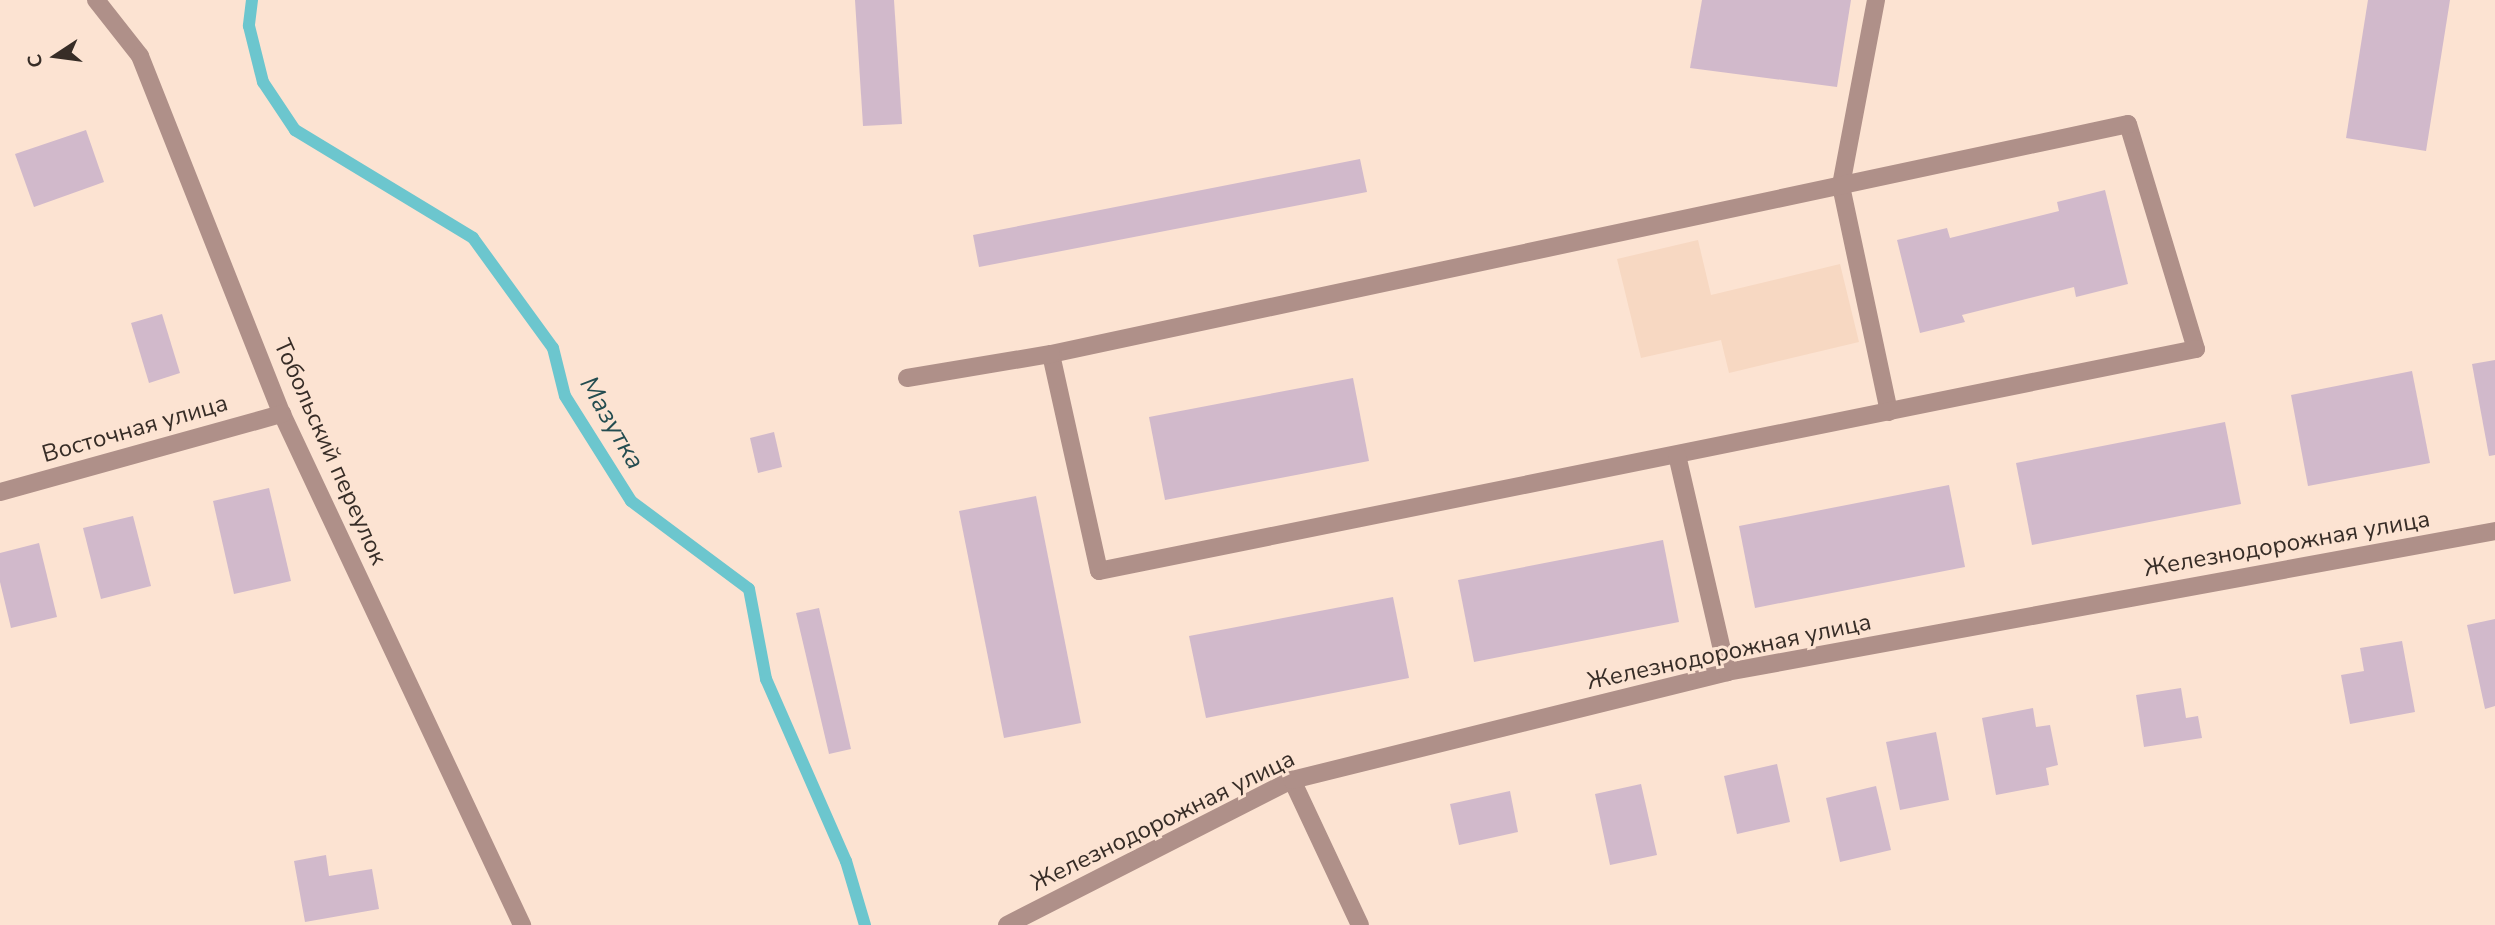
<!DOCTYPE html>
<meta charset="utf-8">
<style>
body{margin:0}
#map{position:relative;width:2495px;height:925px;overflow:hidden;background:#fce3d2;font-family:"Nunito Sans",sans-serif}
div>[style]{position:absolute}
.built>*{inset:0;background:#f7d8c2}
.stream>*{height:12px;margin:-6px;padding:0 6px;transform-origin:6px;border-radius:6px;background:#6cc6ce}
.building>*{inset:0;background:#d1b9cb}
.minor>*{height:18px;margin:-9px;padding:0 9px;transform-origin:9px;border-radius:9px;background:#af9089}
span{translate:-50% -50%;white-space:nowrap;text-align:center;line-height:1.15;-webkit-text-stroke:6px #fce3d2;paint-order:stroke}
.street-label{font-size:24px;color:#372d27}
.water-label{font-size:26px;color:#234c50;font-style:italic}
.north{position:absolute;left:21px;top:21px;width:70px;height:70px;-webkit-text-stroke:5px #fce3d2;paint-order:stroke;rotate:257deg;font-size:19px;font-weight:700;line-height:28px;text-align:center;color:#372d27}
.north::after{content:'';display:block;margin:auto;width:24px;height:32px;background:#372d27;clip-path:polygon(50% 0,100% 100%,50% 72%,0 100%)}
</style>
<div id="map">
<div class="built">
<i style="clip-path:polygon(1698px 240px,1711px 295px,1840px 264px,1859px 342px,1729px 373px,1721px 340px,1641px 358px,1617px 259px)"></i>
</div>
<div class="stream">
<i style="left:252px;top:0;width:26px;rotate:97deg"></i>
<i style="left:249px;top:26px;width:58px;rotate:76deg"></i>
<i style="left:263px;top:82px;width:58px;rotate:56.3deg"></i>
<i style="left:295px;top:130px;width:208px;rotate:31.2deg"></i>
<i style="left:473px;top:238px;width:136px;rotate:54deg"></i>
<i style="left:553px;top:348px;width:49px;rotate:76deg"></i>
<i style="left:565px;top:396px;width:124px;rotate:57.8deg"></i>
<i style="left:631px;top:501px;width:147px;rotate:36.7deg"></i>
<i style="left:749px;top:589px;width:92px;rotate:79.3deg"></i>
<i style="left:766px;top:679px;width:199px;rotate:66.3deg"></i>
<i style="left:846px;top:861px;width:67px;rotate:73.5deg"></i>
</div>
<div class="building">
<i style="clip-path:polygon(855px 0,894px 0,902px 124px,863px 126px)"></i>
<i style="clip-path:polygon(1702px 0,1851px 0,1837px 87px,1690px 68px)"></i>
<i style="clip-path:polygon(2368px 0,2450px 0,2426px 151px,2346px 138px)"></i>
<i style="clip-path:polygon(86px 130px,104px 182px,34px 207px,15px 154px)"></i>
<i style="clip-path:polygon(1360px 159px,1367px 192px,979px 267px,973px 235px)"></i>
<i style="clip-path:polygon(2105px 190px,2128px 284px,2076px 297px,2074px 287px,1962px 315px,1965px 322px,1920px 333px,1897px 240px,1947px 228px,1950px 238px,2059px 211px,2057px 202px)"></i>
<i style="clip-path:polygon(162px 314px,180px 373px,149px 383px,131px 323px)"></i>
<i style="clip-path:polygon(2495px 360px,2495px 455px,2489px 456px,2472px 364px)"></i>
<i style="clip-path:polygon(2412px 371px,2430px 463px,2308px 486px,2291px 395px)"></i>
<i style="clip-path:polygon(1353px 378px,1369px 461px,1165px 500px,1149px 417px)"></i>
<i style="clip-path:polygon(2225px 422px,2241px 504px,2032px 545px,2016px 463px)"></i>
<i style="clip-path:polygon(774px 432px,782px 467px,758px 473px,750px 438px)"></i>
<i style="clip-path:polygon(1949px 485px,1965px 567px,1755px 608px,1739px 526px)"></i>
<i style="clip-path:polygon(269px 488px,291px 581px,234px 594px,213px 501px)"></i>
<i style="clip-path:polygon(1036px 496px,1081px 723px,1004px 738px,959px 511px)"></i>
<i style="clip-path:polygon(133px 516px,151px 586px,101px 599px,83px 528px)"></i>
<i style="clip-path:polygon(1663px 540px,1679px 622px,1474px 662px,1458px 580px)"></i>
<i style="clip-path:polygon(39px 543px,57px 617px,11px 628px,0 582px,0 553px)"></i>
<i style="clip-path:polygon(1393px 597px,1409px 678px,1206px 718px,1189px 636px)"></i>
<i style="clip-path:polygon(819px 608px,851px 749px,829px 754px,796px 613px)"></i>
<i style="clip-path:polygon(2495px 619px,2495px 706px,2485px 709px,2467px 625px)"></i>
<i style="clip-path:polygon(2402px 641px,2415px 712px,2350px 724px,2341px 675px,2364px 671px,2360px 648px)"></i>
<i style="clip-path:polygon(2181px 688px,2186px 718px,2198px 716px,2202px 738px,2144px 747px,2136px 695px)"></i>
<i style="clip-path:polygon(2033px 708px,2036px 727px,2050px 725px,2058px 765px,2046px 768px,2049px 785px,1996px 795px,1982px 718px)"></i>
<i style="clip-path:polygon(1936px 732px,1949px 800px,1900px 810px,1886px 742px)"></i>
<i style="clip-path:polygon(1777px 764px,1790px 822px,1737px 834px,1724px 776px)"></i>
<i style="clip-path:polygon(1641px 784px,1657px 855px,1610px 865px,1595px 794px)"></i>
<i style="clip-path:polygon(1876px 786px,1891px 850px,1840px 862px,1826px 798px)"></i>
<i style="clip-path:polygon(1510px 791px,1518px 832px,1459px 845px,1450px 804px)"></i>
<i style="clip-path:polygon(326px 855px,329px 876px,372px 869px,379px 909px,305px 922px,294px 861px)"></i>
</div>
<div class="minor">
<i style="left:96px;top:0;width:71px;rotate:51.8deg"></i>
<i style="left:140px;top:56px;width:385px;rotate:68.4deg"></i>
<i style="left:282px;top:414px;width:565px;rotate:64.84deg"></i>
<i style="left:1876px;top:0;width:189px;rotate:100.7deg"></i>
<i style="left:1841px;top:186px;width:231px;rotate:78deg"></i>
<i style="left:2128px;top:124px;width:235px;rotate:73.2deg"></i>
<i style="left:2196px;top:349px;width:1119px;rotate:168.56deg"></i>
<i style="left:1099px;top:571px;width:222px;rotate:-102.5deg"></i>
<i style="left:1051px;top:354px;width:1101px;rotate:-12.05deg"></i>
<i style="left:907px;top:378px;width:146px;rotate:-9.5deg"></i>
<i style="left:1677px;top:455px;width:223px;rotate:77deg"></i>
<i style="left:0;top:492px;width:293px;rotate:-15.5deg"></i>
<i style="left:1292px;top:780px;width:160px;rotate:64.9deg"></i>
<i style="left:1007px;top:925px;width:320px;rotate:-27deg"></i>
<i style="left:1292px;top:780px;width:448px;rotate:-13.9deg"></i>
<i style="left:1727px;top:672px;width:781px;rotate:-10.4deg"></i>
</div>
<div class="street-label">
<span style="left:135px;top:429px;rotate:-16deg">Восточная улица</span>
<span style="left:330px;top:452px;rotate:66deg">Тобольский переулок</span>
<span style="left:2287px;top:544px;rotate:-10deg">Железнодорожная улица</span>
<span style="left:1729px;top:652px;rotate:-12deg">Железнодорожная улица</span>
<span style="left:1163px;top:821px;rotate:-26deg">Железнодорожная улица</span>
</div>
<div class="water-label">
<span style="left:612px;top:423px;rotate:60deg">Мазутка</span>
</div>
<div class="north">С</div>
</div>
